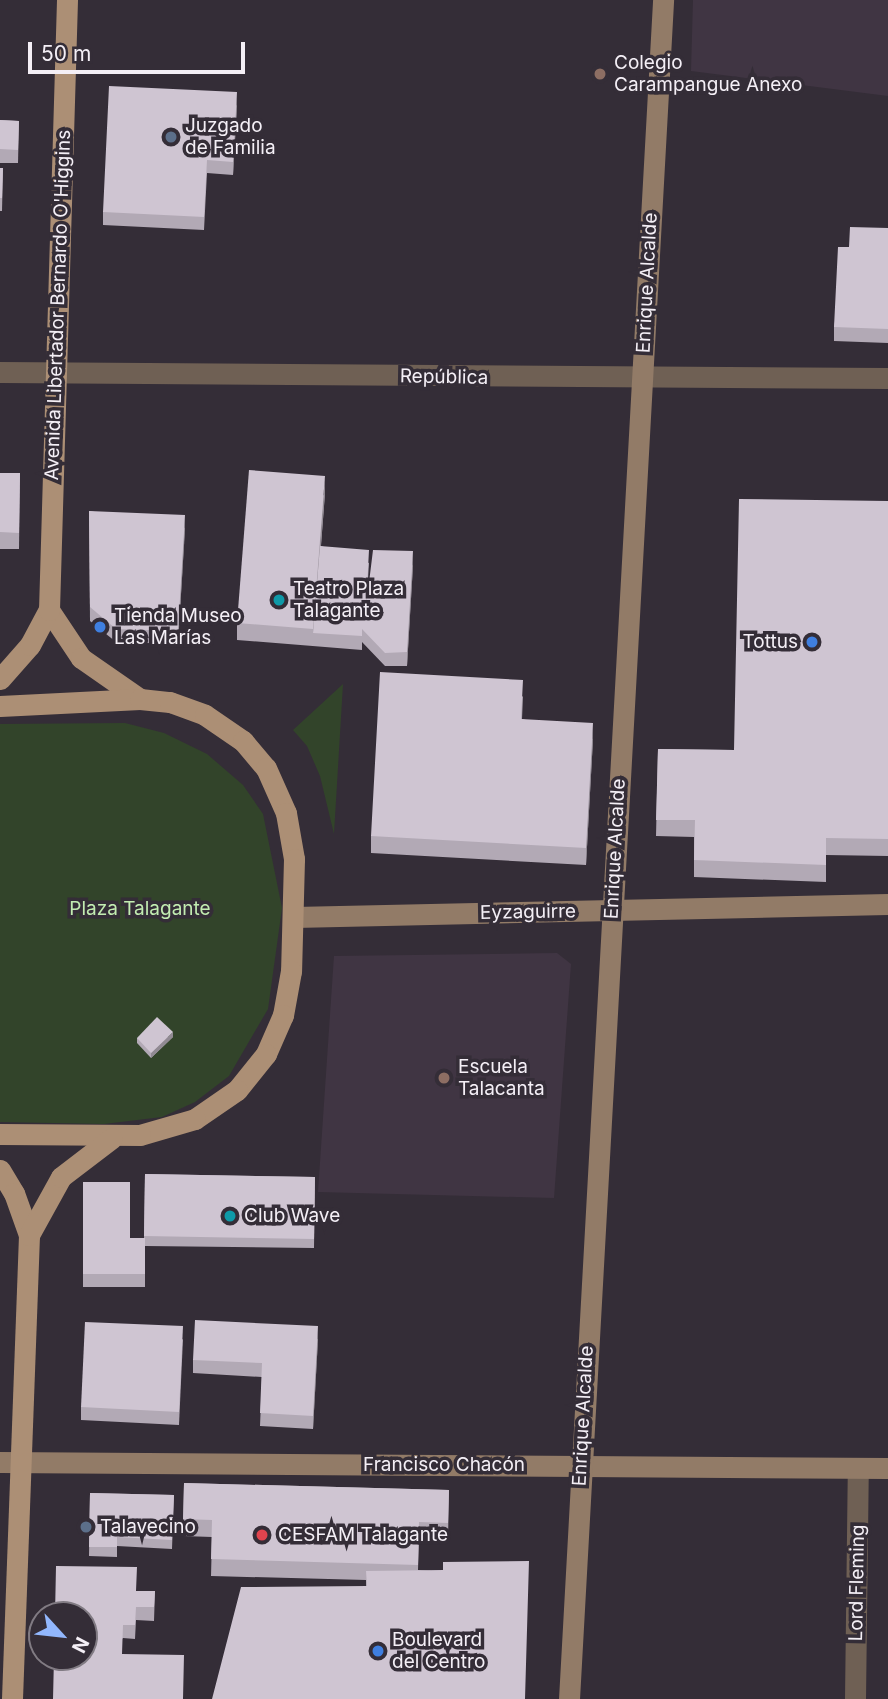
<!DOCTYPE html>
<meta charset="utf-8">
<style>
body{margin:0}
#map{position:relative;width:888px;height:1699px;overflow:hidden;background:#342d37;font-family:Inter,sans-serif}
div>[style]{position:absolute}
.built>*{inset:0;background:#403543}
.green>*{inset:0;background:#32442a}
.street>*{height:21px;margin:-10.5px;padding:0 10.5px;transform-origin:10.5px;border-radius:10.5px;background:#6f6054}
.secondary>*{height:21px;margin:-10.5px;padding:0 10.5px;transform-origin:10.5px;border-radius:10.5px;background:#927b67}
.primary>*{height:21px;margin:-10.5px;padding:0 10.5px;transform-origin:10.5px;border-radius:10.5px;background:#ac8f75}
.wall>*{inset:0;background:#b2a9b5}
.shaded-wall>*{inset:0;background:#918a93}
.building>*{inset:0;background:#cfc5d2}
.dots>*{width:19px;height:19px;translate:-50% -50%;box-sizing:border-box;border:4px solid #342d37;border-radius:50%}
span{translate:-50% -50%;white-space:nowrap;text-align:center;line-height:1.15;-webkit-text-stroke:7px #342d37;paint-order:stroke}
.poi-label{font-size:19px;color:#f4eff6}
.left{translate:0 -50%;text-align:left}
.right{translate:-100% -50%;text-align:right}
.street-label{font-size:19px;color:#f4eff6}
.park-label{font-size:19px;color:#c2ecb1}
.north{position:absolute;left:28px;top:1601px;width:70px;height:70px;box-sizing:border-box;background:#342d37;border:2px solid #817b83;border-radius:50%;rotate:117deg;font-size:19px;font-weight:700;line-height:28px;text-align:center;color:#f4eff6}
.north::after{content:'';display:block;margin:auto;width:24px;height:32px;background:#92b7fd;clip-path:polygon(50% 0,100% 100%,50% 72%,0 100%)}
.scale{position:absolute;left:28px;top:42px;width:217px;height:32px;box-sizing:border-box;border:4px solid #f4eff6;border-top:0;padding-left:9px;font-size:21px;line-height:24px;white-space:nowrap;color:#f4eff6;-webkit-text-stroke:5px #342d37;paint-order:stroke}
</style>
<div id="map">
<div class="built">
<i style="clip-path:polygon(693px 0,888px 0,888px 96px,691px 71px)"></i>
<i style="clip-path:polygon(557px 953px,571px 964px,554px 1198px,318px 1192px,334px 956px)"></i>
</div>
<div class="green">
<i style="clip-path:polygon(343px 684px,334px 834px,320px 776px,307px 746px,293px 730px)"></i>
<i style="clip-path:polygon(125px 723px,164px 733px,207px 754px,243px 785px,263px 814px,282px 908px,268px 1009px,229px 1076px,195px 1102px,162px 1117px,104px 1124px,0 1122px,0 724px)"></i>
</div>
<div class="street">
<i style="left:0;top:372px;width:888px;rotate:0.39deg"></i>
<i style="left:855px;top:1699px;width:231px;rotate:-89.3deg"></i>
</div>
<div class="secondary">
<i style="left:294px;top:917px;width:594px;rotate:-1.25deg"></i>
<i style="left:0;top:1462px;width:888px;rotate:0.39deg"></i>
<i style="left:569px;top:1699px;width:1702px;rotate:-86.83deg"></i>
</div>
<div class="primary">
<i style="left:49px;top:610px;width:58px;rotate:56.3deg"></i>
<i style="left:81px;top:658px;width:72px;rotate:34.8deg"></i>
<i style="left:0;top:679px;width:45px;rotate:-48.6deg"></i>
<i style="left:30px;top:645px;width:40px;rotate:-62deg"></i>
<i style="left:49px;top:610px;width:610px;rotate:-88.31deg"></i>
<i style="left:0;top:706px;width:140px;rotate:-2.9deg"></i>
<i style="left:140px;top:699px;width:30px;rotate:6deg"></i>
<i style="left:170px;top:702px;width:37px;rotate:20deg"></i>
<i style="left:205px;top:715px;width:46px;rotate:34.4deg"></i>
<i style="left:243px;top:741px;width:35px;rotate:50deg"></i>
<i style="left:266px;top:768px;width:49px;rotate:66deg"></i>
<i style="left:286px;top:813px;width:47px;rotate:80.1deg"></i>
<i style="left:294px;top:859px;width:112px;rotate:91.5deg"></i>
<i style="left:291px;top:971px;width:45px;rotate:100.3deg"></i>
<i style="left:283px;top:1015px;width:43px;rotate:113.6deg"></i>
<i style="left:266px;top:1054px;width:46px;rotate:128.9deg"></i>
<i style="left:237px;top:1090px;width:51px;rotate:145.4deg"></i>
<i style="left:195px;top:1119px;width:57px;rotate:163.8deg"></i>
<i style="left:140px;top:1135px;width:140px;rotate:-179.6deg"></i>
<i style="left:0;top:1170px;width:27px;rotate:59deg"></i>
<i style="left:14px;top:1193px;width:45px;rotate:70.3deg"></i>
<i style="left:29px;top:1235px;width:464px;rotate:92.1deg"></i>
<i style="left:29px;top:1235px;width:66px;rotate:-61.1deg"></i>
<i style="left:61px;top:1177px;width:64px;rotate:-37.4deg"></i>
</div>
<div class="wall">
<i style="clip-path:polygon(237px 105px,233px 175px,207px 173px,204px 230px,103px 225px,103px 212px)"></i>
<i style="clip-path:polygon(0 120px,19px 121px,18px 163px,0 163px)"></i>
<i style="clip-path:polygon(0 168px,3px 168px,2px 211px,0 211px)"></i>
<i style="clip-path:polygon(888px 228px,888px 343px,834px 341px,834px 327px,849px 247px)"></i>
<i style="clip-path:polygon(0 473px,20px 473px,19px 549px,0 549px)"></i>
<i style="clip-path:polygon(325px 493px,321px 546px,369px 563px,367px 596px,413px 565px,407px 666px,385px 666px,362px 642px,362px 650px,237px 640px,237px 623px)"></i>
<i style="clip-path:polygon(888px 501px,888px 856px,826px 855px,826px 882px,694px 877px,694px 837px,656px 836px,658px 749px,734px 750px)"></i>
<i style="clip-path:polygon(89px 511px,185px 528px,178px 644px,116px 642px,90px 621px)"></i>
<i style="clip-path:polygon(523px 696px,522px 719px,593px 739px,586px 865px,371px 853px,371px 836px)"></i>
<i style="clip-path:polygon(173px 1037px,151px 1058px,137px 1043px,137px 1038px)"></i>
<i style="clip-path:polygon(145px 1174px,315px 1177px,314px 1248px,145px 1246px,145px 1287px,83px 1287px,83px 1182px,130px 1238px,144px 1238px)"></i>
<i style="clip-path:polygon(183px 1339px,179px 1425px,81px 1420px,81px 1407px)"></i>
<i style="clip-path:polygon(318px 1339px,313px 1429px,260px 1426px,262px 1377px,193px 1373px,193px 1360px)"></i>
<i style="clip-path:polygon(184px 1483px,449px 1490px,448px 1540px,419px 1539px,418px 1570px,529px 1578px,366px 1586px,366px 1580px,211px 1576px,212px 1537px,183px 1536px)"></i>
<i style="clip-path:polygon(90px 1493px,174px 1495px,172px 1549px,117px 1546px,117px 1557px,89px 1556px)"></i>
<i style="clip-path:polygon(137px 1591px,155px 1591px,154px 1621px,136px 1620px,135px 1639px,123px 1638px,53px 1699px)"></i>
</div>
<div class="shaded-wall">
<i style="clip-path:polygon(237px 92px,237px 105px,233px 175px,233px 162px)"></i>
<i style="clip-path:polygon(325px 476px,325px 493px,314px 633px,313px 633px)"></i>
<i style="clip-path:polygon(185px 515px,185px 528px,178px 644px,178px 631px)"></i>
<i style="clip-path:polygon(413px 551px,413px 565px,407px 666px,407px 652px)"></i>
<i style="clip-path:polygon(593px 723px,593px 739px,586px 865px,586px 848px)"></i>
<i style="clip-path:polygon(173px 1032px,173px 1037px,151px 1058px,151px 1053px)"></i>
<i style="clip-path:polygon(318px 1326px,318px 1339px,313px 1429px,313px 1416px)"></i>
</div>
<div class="building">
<i style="clip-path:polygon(109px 86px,237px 92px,233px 162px,207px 160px,204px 217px,103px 212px)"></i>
<i style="clip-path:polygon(0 120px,19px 121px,18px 150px,0 149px)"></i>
<i style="clip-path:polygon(0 168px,3px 168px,2px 198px,0 198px)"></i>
<i style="clip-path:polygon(850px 227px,888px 228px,888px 329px,834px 327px,838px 247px,849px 247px)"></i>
<i style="clip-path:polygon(249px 470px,325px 476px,313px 629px,237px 623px)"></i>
<i style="clip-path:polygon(0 473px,20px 473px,19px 533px,0 532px)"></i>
<i style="clip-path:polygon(739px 499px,888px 501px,888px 839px,826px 838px,826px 865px,694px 860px,695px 820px,656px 820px,658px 749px,734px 750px)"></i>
<i style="clip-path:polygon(89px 511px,185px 515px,178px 631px,116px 629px,90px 607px)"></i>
<i style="clip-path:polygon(320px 546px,369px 550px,366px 607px,373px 550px,413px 551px,407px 652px,385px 653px,362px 629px,362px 636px,313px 633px)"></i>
<i style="clip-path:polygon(380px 672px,523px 680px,521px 719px,593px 723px,586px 848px,371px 836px)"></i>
<i style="clip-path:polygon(157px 1017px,173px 1032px,151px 1053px,137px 1038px)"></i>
<i style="clip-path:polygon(145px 1174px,315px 1177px,314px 1239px,144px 1236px)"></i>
<i style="clip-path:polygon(83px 1182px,130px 1182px,130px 1238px,145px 1238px,145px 1274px,83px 1274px)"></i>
<i style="clip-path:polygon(195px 1320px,318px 1326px,313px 1416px,260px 1413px,262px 1363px,193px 1360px)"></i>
<i style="clip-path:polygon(85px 1322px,183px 1326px,179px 1412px,81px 1407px)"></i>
<i style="clip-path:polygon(184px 1483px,449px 1490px,448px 1523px,419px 1522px,418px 1565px,211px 1559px,212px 1520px,183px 1519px)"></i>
<i style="clip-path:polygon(90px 1493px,174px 1495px,172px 1540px,117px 1537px,117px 1547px,89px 1547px)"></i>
<i style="clip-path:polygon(529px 1561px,525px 1699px,212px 1699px,241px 1587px,367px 1586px,366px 1571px,443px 1570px,443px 1562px)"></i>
<i style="clip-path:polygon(56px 1566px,137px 1567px,136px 1591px,155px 1591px,154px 1607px,136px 1607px,135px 1625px,123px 1625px,122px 1654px,184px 1655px,183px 1699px,53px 1699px,54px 1657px,84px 1657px,84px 1615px,55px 1615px)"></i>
</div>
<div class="dots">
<i style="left:600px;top:74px;background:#8d6e63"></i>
<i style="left:171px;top:137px;background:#5c6f8a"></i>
<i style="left:279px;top:600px;background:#0f9aa8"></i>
<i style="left:100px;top:627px;background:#3f7fe0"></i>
<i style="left:812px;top:642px;background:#3f7fe0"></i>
<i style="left:444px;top:1078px;background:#8d6e63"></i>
<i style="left:230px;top:1216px;background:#0f9aa8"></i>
<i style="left:86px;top:1527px;background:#5c6f8a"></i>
<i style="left:262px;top:1535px;background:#e0444e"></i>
<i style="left:378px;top:1651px;background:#3f7fe0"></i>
</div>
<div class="poi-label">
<span class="left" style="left:614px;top:74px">Colegio<br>Carampangue Anexo</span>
<span class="left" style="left:185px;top:137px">Juzgado<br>de Familia</span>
<span class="left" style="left:293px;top:600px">Teatro Plaza<br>Talagante</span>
<span class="left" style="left:114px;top:627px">Tienda Museo<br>Las Marías</span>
<span class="right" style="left:798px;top:642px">Tottus</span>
<span class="left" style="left:458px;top:1078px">Escuela<br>Talacanta</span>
<span class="left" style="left:244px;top:1216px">Club Wave</span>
<span class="left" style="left:100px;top:1527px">Talavecino</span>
<span class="left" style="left:278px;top:1535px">CESFAM Talagante</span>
<span class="left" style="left:392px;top:1651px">Boulevard<br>del Centro</span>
</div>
<div class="street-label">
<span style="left:647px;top:283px;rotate:-87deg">Enrique Alcalde</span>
<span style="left:58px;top:305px;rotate:-88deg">Avenida Libertador Bernardo O'Higgins</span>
<span style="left:444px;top:377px;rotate:1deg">República</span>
<span style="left:615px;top:849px;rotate:-87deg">Enrique Alcalde</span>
<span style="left:528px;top:912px;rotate:-1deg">Eyzaguirre</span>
<span style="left:583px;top:1416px;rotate:-87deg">Enrique Alcalde</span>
<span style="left:444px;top:1465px">Francisco Chacón</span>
<span style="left:857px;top:1583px;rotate:-89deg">Lord Fleming</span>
</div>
<div class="park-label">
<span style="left:140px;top:909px">Plaza Talagante</span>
</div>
<div class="north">N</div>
<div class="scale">50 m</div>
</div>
